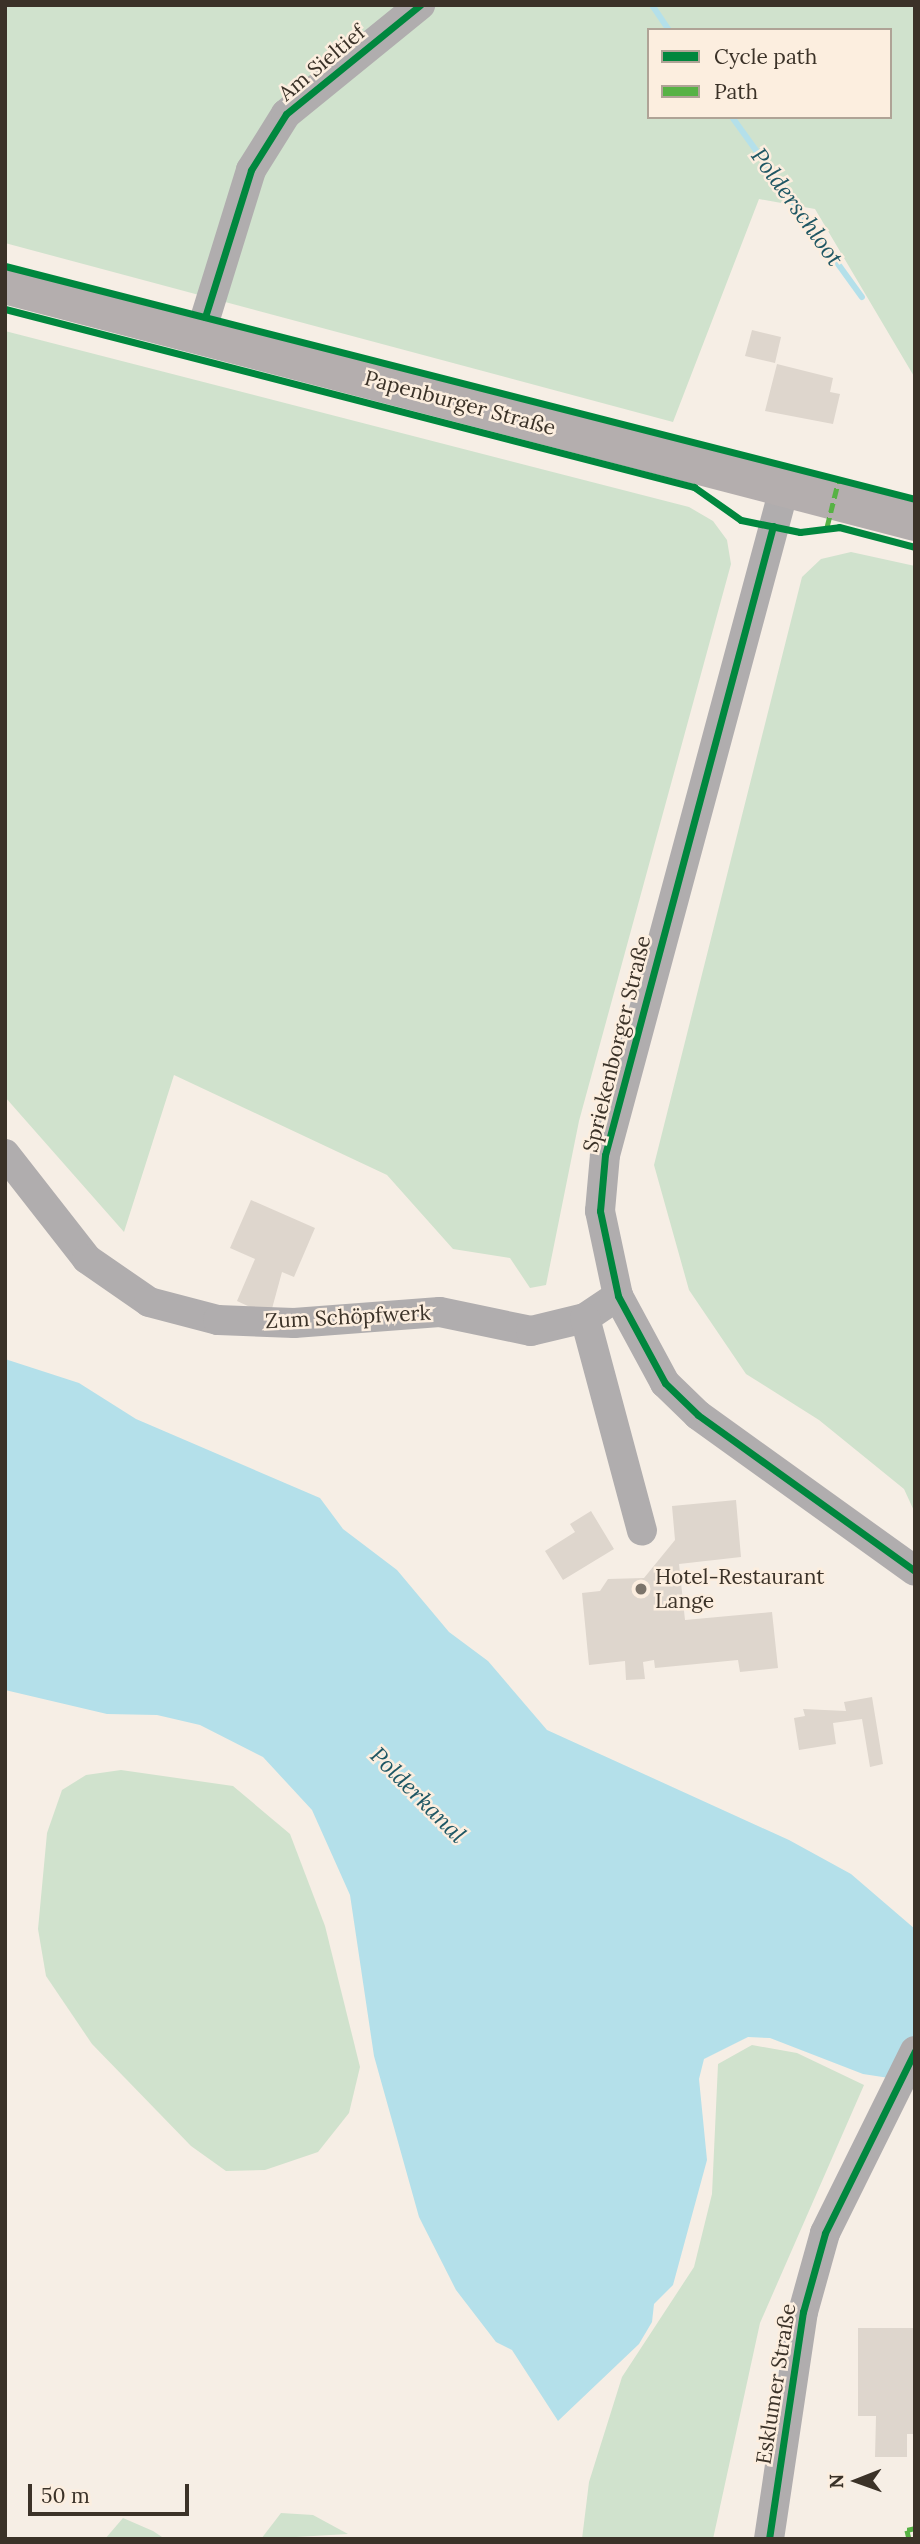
<!DOCTYPE html>
<meta charset="utf-8">
<style>
body{margin:0}
#map{position:relative;width:920px;height:2544px;overflow:hidden;background:#f6eee5;font-family:Lora,serif}
div>[style]{position:absolute}
.green>*{inset:0;background:#d0e2cd}
.water>*{inset:0;background:#b4e0ea}
.stream>*{height:6px;margin:-3px;padding:0 3px;transform-origin:3px;border-radius:3px;background:#b4e0ea}
.building>*{inset:0;background:#ded6cd}
.minor>*{height:30px;margin:-15px;padding:0 15px;transform-origin:15px;border-radius:15px;background:#b0adae}
.major>*{height:38px;margin:-19px;padding:0 19px;transform-origin:19px;border-radius:19px;background:#b4aeae}
.quiet>*{height:5px;margin-top:-2.5px;transform-origin:0;background:repeating-linear-gradient(90deg,#57b245 0 10px,transparent 0 15px)}
.cycleway>*{height:7px;margin:-3.5px;padding:0 3.5px;transform-origin:3.5px;border-radius:3.5px;background:#00873e}
.dots>*{width:19px;height:19px;translate:-50% -50%;box-sizing:border-box;border:4px solid #fceedf;border-radius:50%}
span{translate:-50% -50%;white-space:nowrap;text-align:center;line-height:1.15;-webkit-text-stroke:5px #fceedf;paint-order:stroke}
.street-label{font-size:21px;color:#3b3228}
.poi-label{font-size:21px;color:#3b3228}
.left{translate:0 -50%;text-align:left}
.water-label{font-size:23px;color:#1f5764;font-style:italic}
.frame{position:absolute;inset:0;border:7px solid #3b3228;pointer-events:none}
.legend{position:absolute;left:647px;top:28px;width:245px;height:91px;box-sizing:border-box;background:#fceedf;border:2px solid #afa396;margin:0;padding:9px 12px;list-style:none;font-size:21px;color:#3b3228}
.legend li{display:flex;align-items:center;gap:14px;height:35px}
.legend b{width:35px;border:2px solid #afa396}
.north{position:absolute;left:822px;top:2446px;width:70px;height:70px;-webkit-text-stroke:5px #fceedf;paint-order:stroke;rotate:269deg;font-size:19px;font-weight:700;line-height:28px;text-align:center;color:#3b3228}
.north::after{content:'';display:block;margin:auto;width:24px;height:32px;background:#3b3228;clip-path:polygon(50% 0,100% 100%,50% 72%,0 100%)}
.scale{position:absolute;left:28px;top:2484px;width:161px;height:32px;box-sizing:border-box;border:4px solid #3b3228;border-top:0;padding-left:9px;font-size:21px;line-height:24px;white-space:nowrap;color:#3b3228;-webkit-text-stroke:5px #fceedf;paint-order:stroke}
</style>
<div id="map">
<div class="green">
<i style="clip-path:polygon(evenodd,5px 5px,915px 5px,915px 378px,815px 209px,759px 199px,673px 422px,5px 243px,5px 5px,649px 30px,890px 30px,890px 117px,649px 117px,649px 30px)"></i>
<i style="clip-path:polygon(5px 331px,689px 507px,713px 521px,727px 540px,731px 564px,579px 1121px,546px 1285px,530px 1288px,510px 1258px,453px 1249px,387px 1175px,174px 1075px,124px 1232px,5px 1097px)"></i>
<i style="clip-path:polygon(851px 552px,915px 566px,915px 1513px,904px 1489px,819px 1420px,746px 1374px,689px 1290px,654px 1165px,802px 577px,821px 559px)"></i>
<i style="clip-path:polygon(121px 1770px,233px 1786px,290px 1834px,325px 1926px,360px 2067px,349px 2113px,318px 2152px,265px 2170px,226px 2171px,191px 2146px,92px 2044px,46px 1976px,38px 1929px,47px 1833px,62px 1790px,86px 1775px)"></i>
<i style="clip-path:polygon(752px 2045px,797px 2053px,864px 2085px,760px 2323px,713px 2539px,582px 2539px,589px 2482px,622px 2377px,694px 2267px,712px 2194px,718px 2064px)"></i>
<i style="clip-path:polygon(281px 2513px,313px 2515px,348px 2534px,261px 2539px)"></i>
<i style="clip-path:polygon(123px 2518px,153px 2531px,165px 2539px,105px 2539px)"></i>
</div>
<div class="water">
<i style="clip-path:polygon(5px 1359px,79px 1383px,136px 1419px,320px 1498px,343px 1529px,397px 1570px,449px 1632px,488px 1661px,547px 1730px,789px 1840px,851px 1874px,915px 1929px,915px 2082px,863px 2074px,770px 2038px,748px 2037px,704px 2059px,699px 2079px,707px 2160px,673px 2285px,654px 2304px,652px 2322px,639px 2344px,558px 2421px,512px 2350px,496px 2342px,456px 2290px,419px 2217px,374px 2056px,350px 1895px,312px 1810px,263px 1757px,200px 1725px,157px 1715px,107px 1714px,5px 1690px)"></i>
</div>
<div class="stream">
<i style="left:652px;top:5px;width:30px;rotate:56deg"></i>
<i style="left:732px;top:117px;width:222px;rotate:54.2deg"></i>
</div>
<div class="building">
<i style="clip-path:polygon(752px 330px,781px 337px,775px 363px,745px 356px)"></i>
<i style="clip-path:polygon(777px 364px,833px 378px,830px 392px,840px 394px,833px 424px,765px 411px)"></i>
<i style="clip-path:polygon(251px 1200px,315px 1228px,294px 1277px,282px 1272px,270px 1316px,237px 1301px,255px 1259px,230px 1248px)"></i>
<i style="clip-path:polygon(736px 1500px,741px 1557px,679px 1564px,685px 1620px,772px 1612px,778px 1668px,740px 1672px,738px 1660px,655px 1668px,654px 1660px,643px 1662px,645px 1679px,626px 1680px,625px 1661px,589px 1665px,582px 1593px,600px 1591px,608px 1579px,644px 1578px,675px 1540px,672px 1506px)"></i>
<i style="clip-path:polygon(591px 1511px,614px 1549px,563px 1580px,545px 1551px,575px 1532px,570px 1524px)"></i>
<i style="clip-path:polygon(872px 1697px,883px 1764px,870px 1767px,862px 1719px,833px 1723px,836px 1744px,799px 1750px,794px 1718px,805px 1716px,803px 1709px,846px 1711px,844px 1702px)"></i>
<i style="clip-path:polygon(858px 2328px,915px 2328px,915px 2434px,907px 2434px,907px 2457px,875px 2457px,876px 2416px,858px 2416px)"></i>
</div>
<div class="minor">
<i style="left:200px;top:335px;width:173px;rotate:-72.8deg"></i>
<i style="left:251px;top:170px;width:66px;rotate:-58deg"></i>
<i style="left:286px;top:114px;width:173px;rotate:-39.1deg"></i>
<i style="left:784px;top:489px;width:690px;rotate:105.04deg"></i>
<i style="left:605px;top:1155px;width:56px;rotate:95.1deg"></i>
<i style="left:600px;top:1211px;width:87px;rotate:78deg"></i>
<i style="left:618px;top:1296px;width:99px;rotate:61.6deg"></i>
<i style="left:665px;top:1383px;width:46px;rotate:44.1deg"></i>
<i style="left:698px;top:1415px;width:267px;rotate:35.7deg"></i>
<i style="left:5px;top:1154px;width:133px;rotate:52deg"></i>
<i style="left:87px;top:1259px;width:75px;rotate:34.7deg"></i>
<i style="left:149px;top:1302px;width:71px;rotate:14.6deg"></i>
<i style="left:218px;top:1320px;width:76px;rotate:2.3deg"></i>
<i style="left:294px;top:1323px;width:146px;rotate:-4.3deg"></i>
<i style="left:440px;top:1312px;width:93px;rotate:11.8deg"></i>
<i style="left:531px;top:1331px;width:56px;rotate:-13.5deg"></i>
<i style="left:585px;top:1318px;width:40px;rotate:-34deg"></i>
<i style="left:585px;top:1318px;width:220px;rotate:75deg"></i>
<i style="left:769px;top:2539px;width:230px;rotate:-81.5deg"></i>
<i style="left:803px;top:2312px;width:82px;rotate:-74.4deg"></i>
<i style="left:825px;top:2233px;width:203px;rotate:-63.7deg"></i>
</div>
<div class="major">
<i style="left:5px;top:285px;width:940px;rotate:14.6deg"></i>
</div>
<div class="quiet">
<i style="left:827px;top:527px;width:49px;rotate:-76deg"></i>
<i style="left:909px;top:2539px;width:9px;rotate:-103deg"></i>
<i style="left:907px;top:2530px;width:8px;rotate:-14deg"></i>
</div>
<div class="cycleway">
<i style="left:5px;top:266px;width:939px;rotate:14.36deg"></i>
<i style="left:5px;top:309px;width:712px;rotate:14.49deg"></i>
<i style="left:694px;top:487px;width:57px;rotate:35.1deg"></i>
<i style="left:741px;top:520px;width:60px;rotate:11.5deg"></i>
<i style="left:800px;top:532px;width:39px;rotate:-7deg"></i>
<i style="left:839px;top:527px;width:79px;rotate:14.7deg"></i>
<i style="left:205px;top:317px;width:154px;rotate:-72.6deg"></i>
<i style="left:251px;top:170px;width:66px;rotate:-58deg"></i>
<i style="left:286px;top:114px;width:173px;rotate:-39.1deg"></i>
<i style="left:773px;top:526px;width:651px;rotate:104.95deg"></i>
<i style="left:605px;top:1155px;width:56px;rotate:95.1deg"></i>
<i style="left:600px;top:1211px;width:87px;rotate:78deg"></i>
<i style="left:618px;top:1296px;width:99px;rotate:61.6deg"></i>
<i style="left:665px;top:1383px;width:46px;rotate:44.1deg"></i>
<i style="left:698px;top:1415px;width:267px;rotate:35.7deg"></i>
<i style="left:769px;top:2539px;width:230px;rotate:-81.5deg"></i>
<i style="left:803px;top:2312px;width:82px;rotate:-74.4deg"></i>
<i style="left:825px;top:2233px;width:203px;rotate:-63.7deg"></i>
</div>
<div class="dots">
<i style="left:641px;top:1589px;background:#7c746a"></i>
</div>
<div class="street-label">
<span style="left:322px;top:63px;rotate:-40deg">Am Sieltief</span>
<span style="left:460px;top:403px;rotate:15deg">Papenburger Straße</span>
<span style="left:617px;top:1044px;rotate:-76deg">Spriekenborger Straße</span>
<span style="left:348px;top:1317px;rotate:-3deg">Zum Schöpfwerk</span>
<span style="left:776px;top:2384px;rotate:-81deg">Esklumer Straße</span>
</div>
<div class="poi-label">
<span class="left" style="left:655px;top:1589px">Hotel-Restaurant<br>Lange</span>
</div>
<div class="water-label">
<span style="left:797px;top:207px;rotate:54deg">Polderschloot</span>
<span style="left:418px;top:1795px;rotate:45deg">Polderkanal</span>
</div>
<div class="frame"></div>
<ul class="legend">
<li><b style="height:9px;background:#00873e"></b>Cycle path</li>
<li><b style="height:9px;background:#57b245"></b>Path</li>
</ul>
<div class="north">N</div>
<div class="scale">50 m</div>
</div>
